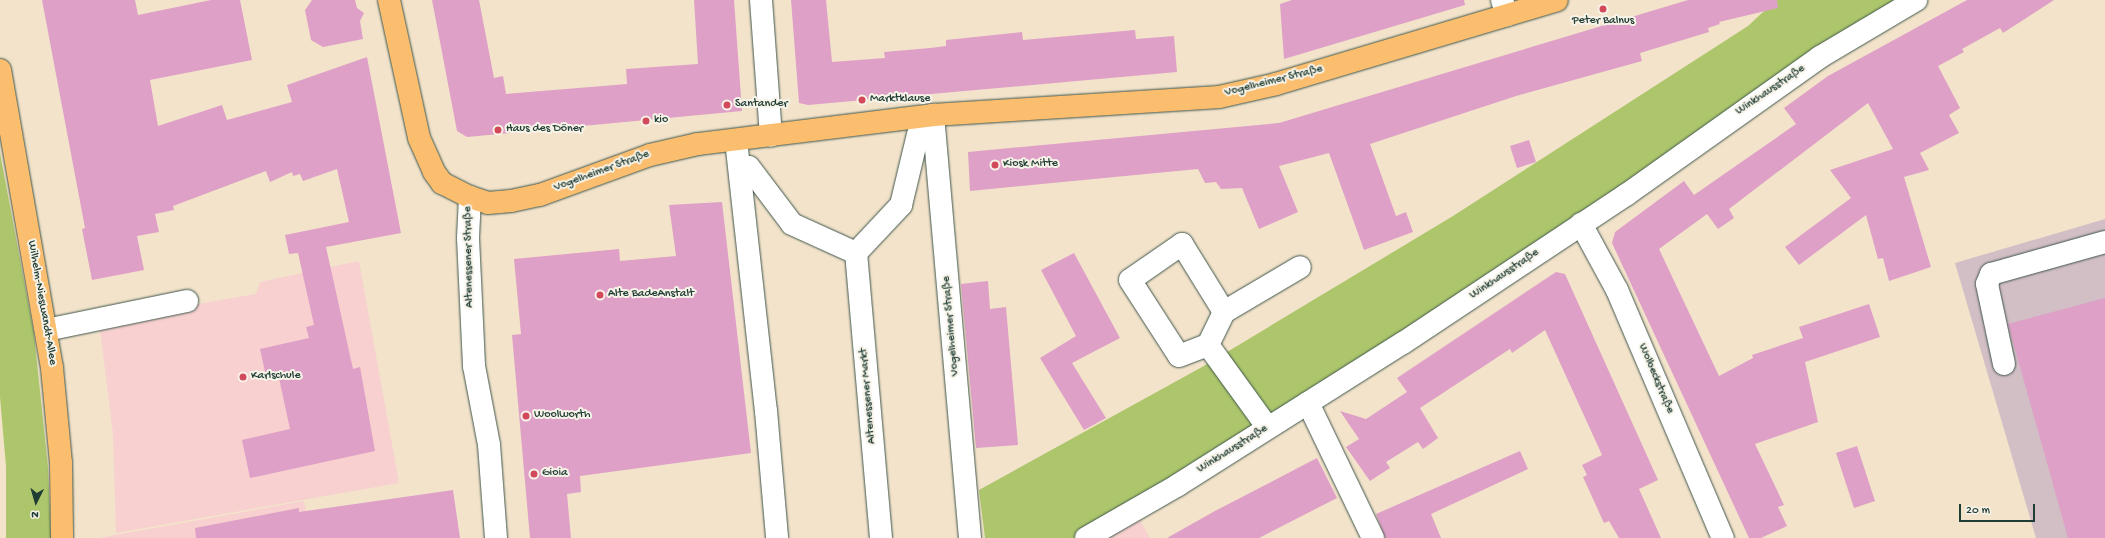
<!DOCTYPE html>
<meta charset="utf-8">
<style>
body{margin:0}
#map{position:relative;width:2105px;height:538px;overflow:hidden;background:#f3e3cb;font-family:"Gochi Hand",sans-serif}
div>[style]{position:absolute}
.built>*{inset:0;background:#f7d0cf}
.industrial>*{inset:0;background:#d2bec5}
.green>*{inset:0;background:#adc66c}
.building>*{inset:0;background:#dea0c6}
.roads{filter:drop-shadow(0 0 1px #3f564b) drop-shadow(0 0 1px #3f564b)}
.minor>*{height:22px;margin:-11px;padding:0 11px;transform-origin:11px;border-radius:11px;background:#fff}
.major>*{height:22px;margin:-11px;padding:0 11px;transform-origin:11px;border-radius:11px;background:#fbbd6e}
.dots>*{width:11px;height:11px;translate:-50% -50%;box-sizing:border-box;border:2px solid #f7f3e8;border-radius:50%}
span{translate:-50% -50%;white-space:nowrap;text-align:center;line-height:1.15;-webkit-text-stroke:4px #f7f3e8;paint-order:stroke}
.poi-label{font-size:12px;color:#1f3d34}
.left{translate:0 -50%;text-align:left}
.street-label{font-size:12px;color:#1f3d34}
.north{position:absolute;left:16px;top:482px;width:40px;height:40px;-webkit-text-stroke:3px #f7f3e8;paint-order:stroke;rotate:185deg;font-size:11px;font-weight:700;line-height:16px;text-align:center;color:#1f3d34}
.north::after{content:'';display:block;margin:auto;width:14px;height:18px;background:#1f3d34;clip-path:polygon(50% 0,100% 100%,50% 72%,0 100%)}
.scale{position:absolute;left:1959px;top:504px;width:76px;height:18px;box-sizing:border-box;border:2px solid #1f3d34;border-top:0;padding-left:5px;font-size:12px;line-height:14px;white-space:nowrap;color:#1f3d34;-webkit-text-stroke:3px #f7f3e8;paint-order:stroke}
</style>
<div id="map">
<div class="built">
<i style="clip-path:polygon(359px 261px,399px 483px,116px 533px,113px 434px,99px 321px,256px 294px,260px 282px)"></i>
<i style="clip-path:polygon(304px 501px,311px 538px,99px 538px)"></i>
<i style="clip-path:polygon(1136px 513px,1150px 538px,1092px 538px)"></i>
</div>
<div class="industrial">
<i style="clip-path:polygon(2105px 219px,2105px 538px,2036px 538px,1955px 263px)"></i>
</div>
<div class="green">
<i style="clip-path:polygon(1776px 0,1908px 0,1625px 195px,1076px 538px,985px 538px,979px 490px,1202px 367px,1453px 216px,1748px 26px)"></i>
<i style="clip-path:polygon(0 153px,34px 334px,48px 467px,51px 538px,6px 538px,6px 466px,0 397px)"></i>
</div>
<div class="building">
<i style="clip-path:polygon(42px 0,135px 0,138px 15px,211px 0,240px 0,252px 60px,150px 80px,158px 126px,222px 105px,227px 120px,292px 102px,287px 85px,367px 57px,401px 233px,326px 247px,353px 369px,360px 367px,375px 451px,250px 478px,242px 440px,290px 429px,279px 378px,267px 381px,260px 349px,309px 338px,306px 327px,314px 325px,298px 253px,289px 254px,285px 235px,349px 222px,337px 169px,303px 181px,300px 174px,293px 176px,292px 172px,270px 182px,266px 171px,173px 206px,174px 210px,155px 214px,159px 232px,137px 236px,144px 270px,92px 280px,82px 229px,85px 228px)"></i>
<i style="clip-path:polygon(312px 0,355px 0,357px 8px,364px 13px,360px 21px,363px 39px,323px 47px,311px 40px,305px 10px)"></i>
<i style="clip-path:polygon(432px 0,479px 0,494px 78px,503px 76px,506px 94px,627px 84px,626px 69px,698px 64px,694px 0,734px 0,742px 111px,467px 137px,457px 131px)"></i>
<i style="clip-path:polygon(791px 0,826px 0,832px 62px,885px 58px,884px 52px,930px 48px,946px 46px,946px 40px,1022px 32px,1023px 40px,1135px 30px,1136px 39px,1174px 36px,1177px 72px,808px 105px,799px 103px)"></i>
<i style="clip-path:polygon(1292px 0,1464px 0,1465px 5px,1284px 59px,1280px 4px)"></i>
<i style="clip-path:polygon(1688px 0,1777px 0,1778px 8px,1719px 22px,1720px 24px,1708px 28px,1709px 32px,1640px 53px,1642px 61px,1516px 96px,1370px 144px,1396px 216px,1406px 212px,1413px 232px,1364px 250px,1329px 153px,1279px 166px,1298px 212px,1259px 229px,1242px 188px,1221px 189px,1216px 182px,1205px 183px,1198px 169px,970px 191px,968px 152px,1279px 123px)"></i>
<i style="clip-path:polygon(1967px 0,2054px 0,2003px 33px,2000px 28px,1962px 49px,1964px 52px,1938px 66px,1960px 108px,1949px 115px,1959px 133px,1920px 153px,1929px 170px,1904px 177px,1931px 267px,1889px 281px,1883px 258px,1878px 259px,1866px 215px,1799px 265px,1785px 247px,1851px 198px,1830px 170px,1893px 149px,1868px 103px,1729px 209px,1734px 218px,1718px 229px,1707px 214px,1659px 249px,1719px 376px,1753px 358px,1752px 355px,1803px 338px,1799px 327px,1869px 304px,1880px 337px,1805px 362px,1818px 422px,1755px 444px,1784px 505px,1778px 507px,1787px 526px,1761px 538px,1749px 538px,1612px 243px,1615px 232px,1684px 181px,1694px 195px,1796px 124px,1784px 108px,1828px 76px)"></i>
<i style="clip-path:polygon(1529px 140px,1536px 162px,1517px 168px,1510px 146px)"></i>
<i style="clip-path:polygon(722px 202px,751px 453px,580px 476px,581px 492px,567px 494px,571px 538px,530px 538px,512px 335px,521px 334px,514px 259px,619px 249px,620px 261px,676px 256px,669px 205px)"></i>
<i style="clip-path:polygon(1074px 253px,1120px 338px,1072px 363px,1106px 418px,1084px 430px,1040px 358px,1076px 336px,1041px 270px)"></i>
<i style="clip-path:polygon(1556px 272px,1565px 274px,1658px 480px,1639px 489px,1661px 538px,1619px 538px,1609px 521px,1604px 523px,1583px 477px,1587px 475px,1582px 465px,1602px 455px,1545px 330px,1512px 353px,1510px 349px,1420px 408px,1438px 438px,1423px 449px,1418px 442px,1386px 462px,1390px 468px,1370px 481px,1346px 447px,1359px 439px,1340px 411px,1366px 419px,1407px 392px,1397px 378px)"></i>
<i style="clip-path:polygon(988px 281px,990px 309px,1006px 307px,1018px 445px,976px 448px,961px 284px)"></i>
<i style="clip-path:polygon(2105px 298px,2105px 538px,2068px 538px,2008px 324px)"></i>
<i style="clip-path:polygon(1857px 446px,1875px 501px,1854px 508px,1836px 453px)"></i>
<i style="clip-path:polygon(1520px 451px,1528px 469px,1431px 514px,1441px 538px,1385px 538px,1376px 514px)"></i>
<i style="clip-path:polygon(1317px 458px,1337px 498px,1259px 538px,1167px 538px,1215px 511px)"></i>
<i style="clip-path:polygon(453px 490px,460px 538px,196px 538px,195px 528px,299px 508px,299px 512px)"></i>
</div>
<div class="roads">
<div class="minor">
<i style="left:761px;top:0;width:136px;rotate:85.8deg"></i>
<i style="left:1502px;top:0;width:16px;rotate:72deg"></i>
<i style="left:933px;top:115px;width:425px;rotate:85deg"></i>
<i style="left:736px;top:140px;width:273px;rotate:83.7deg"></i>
<i style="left:766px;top:411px;width:127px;rotate:85deg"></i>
<i style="left:749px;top:167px;width:71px;rotate:53deg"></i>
<i style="left:792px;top:224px;width:70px;rotate:24.4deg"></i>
<i style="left:470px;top:197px;width:41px;rotate:92.8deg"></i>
<i style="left:468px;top:238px;width:128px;rotate:87.3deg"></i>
<i style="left:474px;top:366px;width:80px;rotate:79.2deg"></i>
<i style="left:489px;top:445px;width:93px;rotate:85.7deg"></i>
<i style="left:1581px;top:224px;width:75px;rotate:61.4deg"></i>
<i style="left:1617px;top:290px;width:270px;rotate:66.9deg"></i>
<i style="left:1224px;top:312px;width:80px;rotate:-121.7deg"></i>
<i style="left:1182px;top:244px;width:63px;rotate:145.3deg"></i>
<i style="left:1130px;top:280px;width:90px;rotate:57.2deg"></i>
<i style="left:1179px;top:356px;width:31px;rotate:-21deg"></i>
<i style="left:1208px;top:345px;width:102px;rotate:54.1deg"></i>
<i style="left:46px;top:330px;width:144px;rotate:-11.6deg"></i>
<i style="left:1208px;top:345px;width:37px;rotate:-64deg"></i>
<i style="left:1224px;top:312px;width:88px;rotate:-30.6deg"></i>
<i style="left:2004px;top:364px;width:82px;rotate:-102deg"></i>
<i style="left:1987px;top:284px;width:11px;rotate:-68deg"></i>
<i style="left:1991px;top:274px;width:118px;rotate:-15.7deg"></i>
<i style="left:1308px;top:403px;width:150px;rotate:64.3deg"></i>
<i style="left:881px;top:538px;width:286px;rotate:-95deg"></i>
<i style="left:856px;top:253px;width:66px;rotate:-46.8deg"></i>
<i style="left:901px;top:205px;width:73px;rotate:-76.5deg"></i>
<i style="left:1086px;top:538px;width:106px;rotate:-29.9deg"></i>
<i style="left:1178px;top:485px;width:266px;rotate:-32.3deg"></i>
<i style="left:1403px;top:343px;width:268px;rotate:-33.6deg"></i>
<i style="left:1626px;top:195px;width:238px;rotate:-35.4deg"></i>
<i style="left:1820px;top:57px;width:112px;rotate:-30.7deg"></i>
</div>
<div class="major">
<i style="left:389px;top:0;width:141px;rotate:77.7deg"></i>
<i style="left:419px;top:138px;width:37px;rotate:66deg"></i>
<i style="left:434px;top:172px;width:14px;rotate:54deg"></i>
<i style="left:442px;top:183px;width:31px;rotate:27deg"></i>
<i style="left:470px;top:197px;width:19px;rotate:18deg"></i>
<i style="left:488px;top:203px;width:23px;rotate:-5deg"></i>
<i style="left:511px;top:201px;width:30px;rotate:-12deg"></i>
<i style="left:540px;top:195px;width:117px;rotate:-20deg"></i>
<i style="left:650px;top:155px;width:49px;rotate:-12.9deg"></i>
<i style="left:698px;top:144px;width:237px;rotate:-7deg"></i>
<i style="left:933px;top:115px;width:287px;rotate:-3.6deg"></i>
<i style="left:1219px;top:97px;width:58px;rotate:-12.8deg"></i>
<i style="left:1276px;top:84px;width:293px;rotate:-16.6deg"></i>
<i style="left:0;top:70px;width:303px;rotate:80.1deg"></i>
<i style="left:52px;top:368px;width:95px;rotate:84.6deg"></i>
<i style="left:61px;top:463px;width:75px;rotate:89.2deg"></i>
</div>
</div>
<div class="dots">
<i style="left:1603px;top:9px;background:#d1495b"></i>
<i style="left:862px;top:100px;background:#d1495b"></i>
<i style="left:727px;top:105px;background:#d1495b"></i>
<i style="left:646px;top:121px;background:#d1495b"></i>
<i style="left:498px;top:130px;background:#d1495b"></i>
<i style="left:995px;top:165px;background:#d1495b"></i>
<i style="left:600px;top:295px;background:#d1495b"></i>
<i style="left:243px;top:377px;background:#d1495b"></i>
<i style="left:526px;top:416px;background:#d1495b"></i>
<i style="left:534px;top:474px;background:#d1495b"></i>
</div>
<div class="poi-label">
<span style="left:1603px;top:22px">Peter Balnus</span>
<span class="left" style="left:870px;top:100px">Marktklause</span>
<span class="left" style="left:735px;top:105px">Santander</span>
<span class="left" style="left:654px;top:121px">kio</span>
<span class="left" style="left:506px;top:130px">Haus des Döner</span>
<span class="left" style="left:1003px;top:165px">Kiosk Mitte</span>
<span class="left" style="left:608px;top:295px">Alte BadeAnstalt</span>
<span class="left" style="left:251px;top:377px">Karlschule</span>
<span class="left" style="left:534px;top:416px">Woolworth</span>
<span class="left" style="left:542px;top:474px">Gioia</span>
</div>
<div class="street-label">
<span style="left:1274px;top:82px;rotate:-14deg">Vogelheimer Straße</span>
<span style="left:1771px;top:91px;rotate:-34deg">Winkhausstraße</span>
<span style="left:602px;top:172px;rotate:-20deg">Vogelheimer Straße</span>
<span style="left:470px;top:257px;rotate:-91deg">Altenessener Straße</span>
<span style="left:1505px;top:275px;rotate:-34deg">Winkhausstraße</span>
<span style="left:41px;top:303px;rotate:80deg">Wilhelm-Nieswandt-Allee</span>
<span style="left:952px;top:326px;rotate:-95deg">Vogelheimer Straße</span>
<span style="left:1655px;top:379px;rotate:67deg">Wolbeckstraße</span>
<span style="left:869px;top:396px;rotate:-95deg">Altenessener Markt</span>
<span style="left:1233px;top:450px;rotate:-32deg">Winkhausstraße</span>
</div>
<div class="north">N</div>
<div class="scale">20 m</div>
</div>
